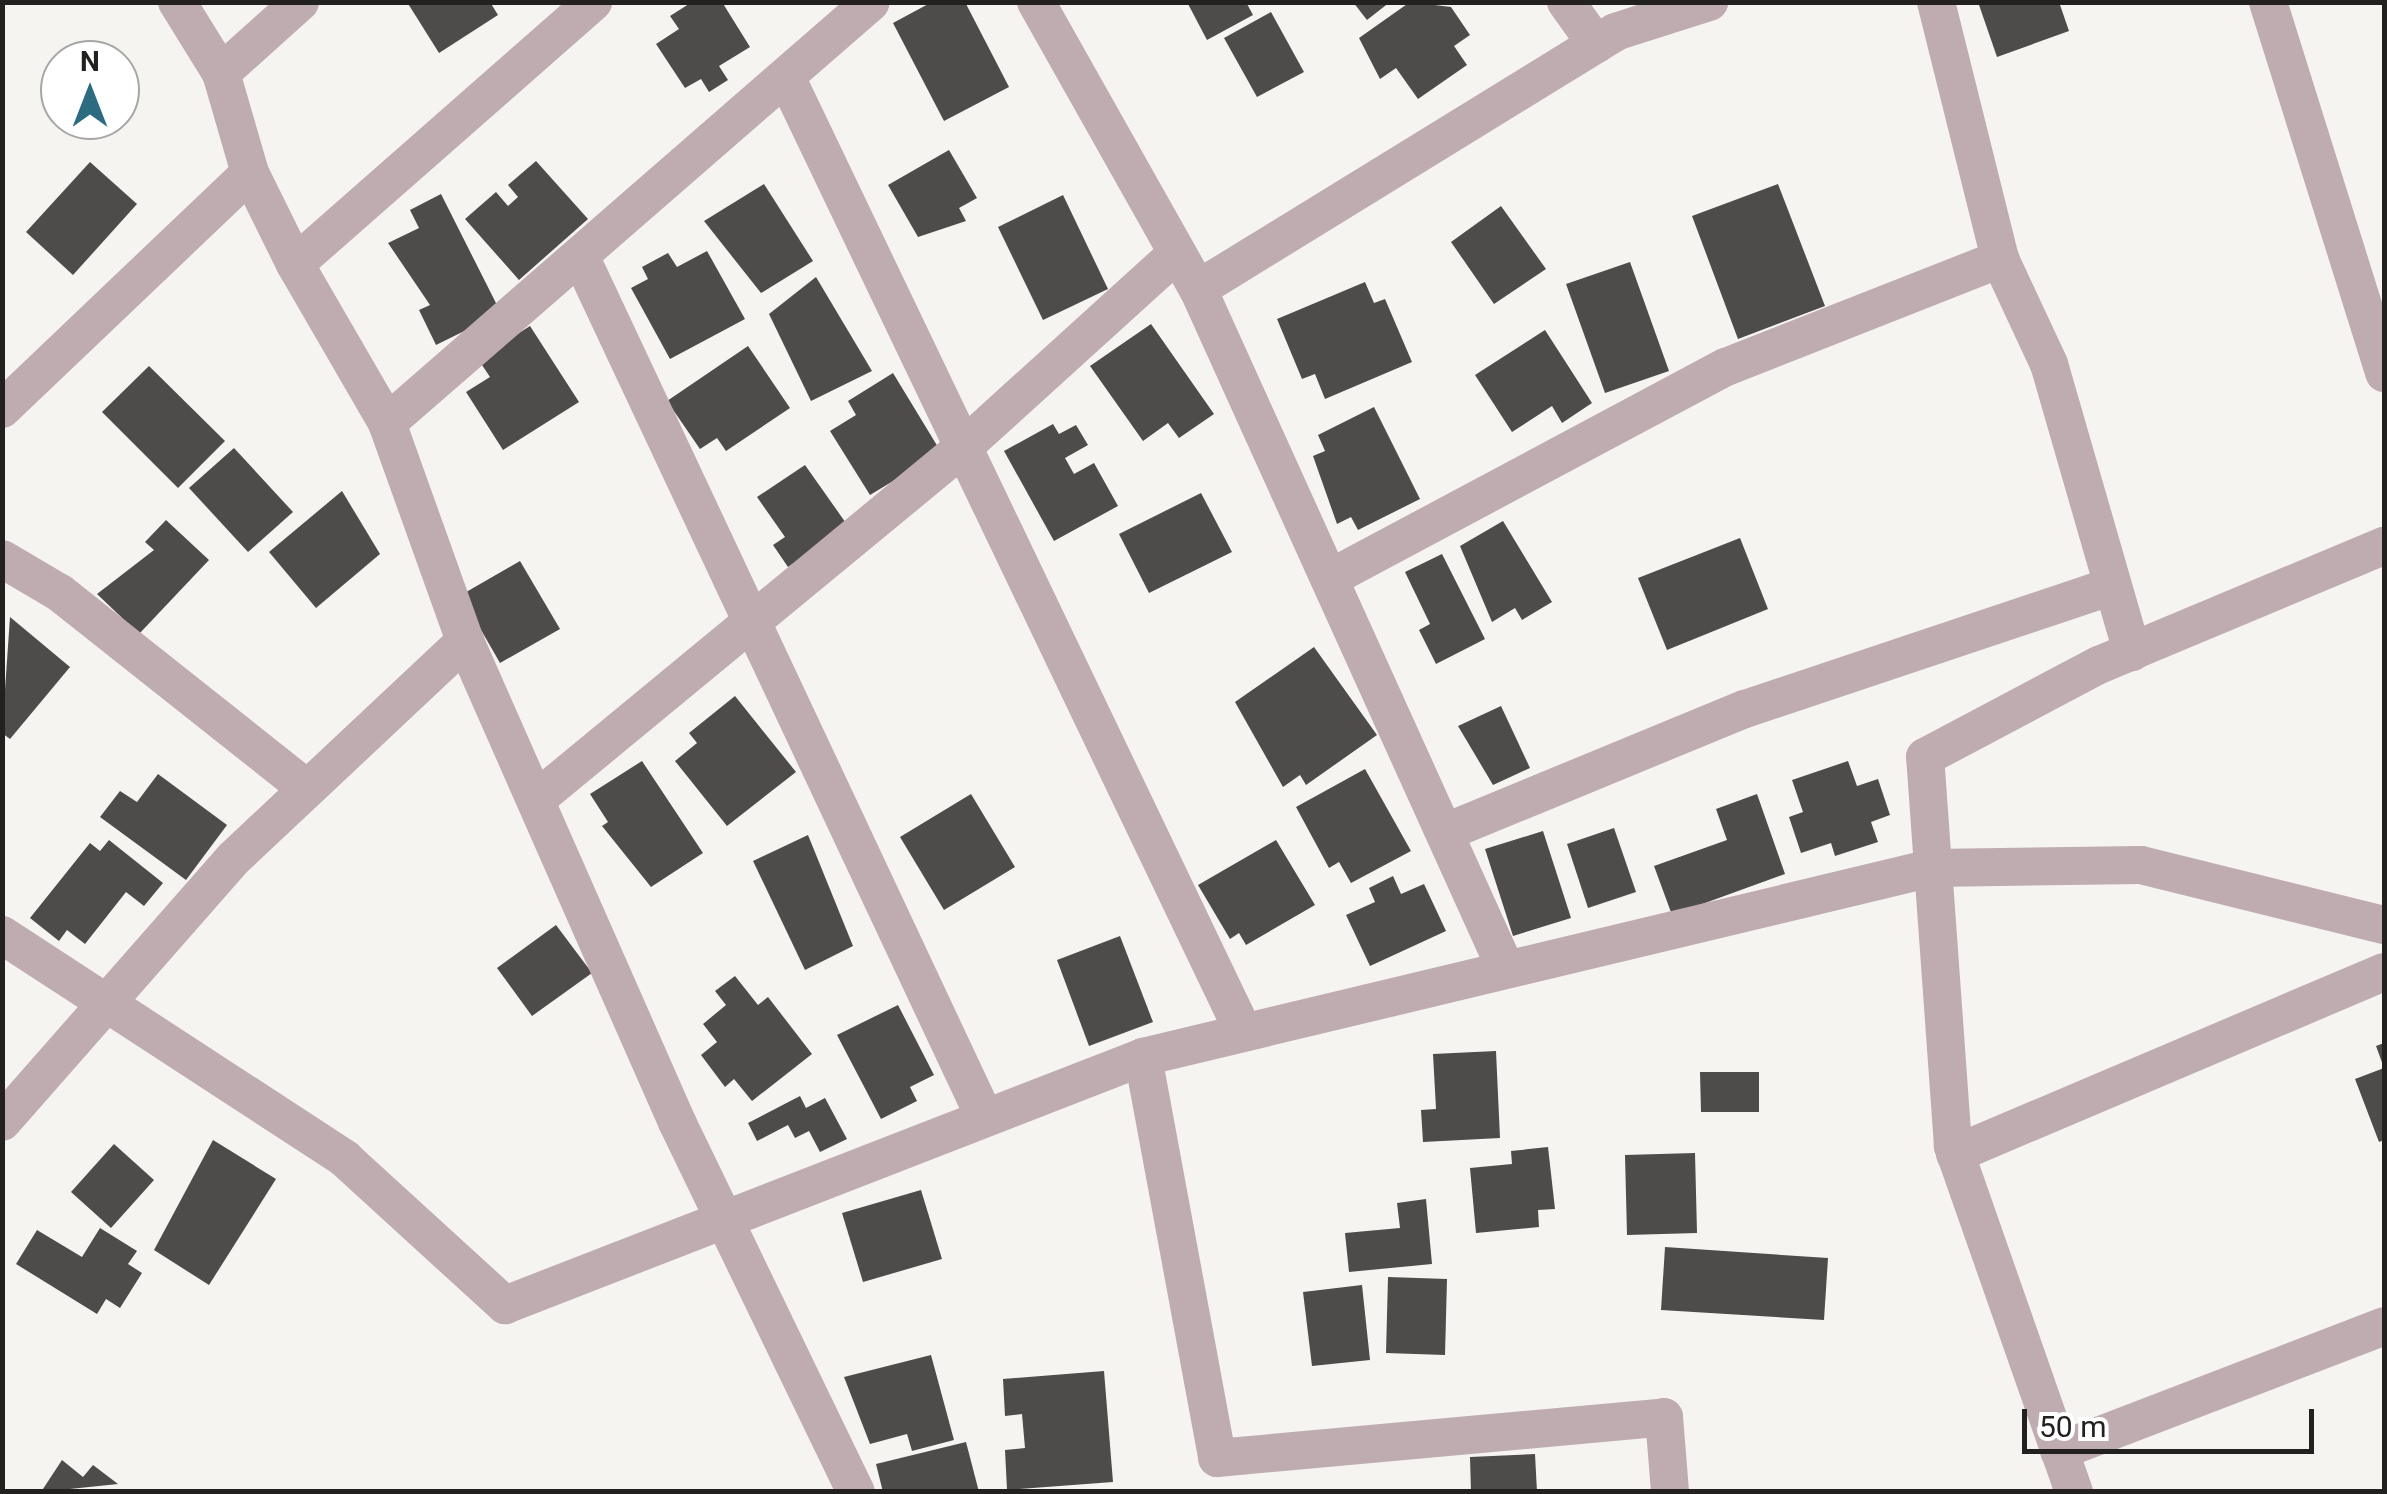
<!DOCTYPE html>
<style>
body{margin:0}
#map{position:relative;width:2387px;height:1494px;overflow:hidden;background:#f6f4f1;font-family:Roboto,sans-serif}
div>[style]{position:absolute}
.building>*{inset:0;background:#4d4c4a}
.street>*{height:38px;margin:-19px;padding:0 19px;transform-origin:19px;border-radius:19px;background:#beacb1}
span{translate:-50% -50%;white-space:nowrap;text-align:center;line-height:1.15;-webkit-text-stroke:10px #fff;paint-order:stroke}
.frame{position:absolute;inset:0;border:5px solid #222120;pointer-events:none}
.north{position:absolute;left:40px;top:40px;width:100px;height:100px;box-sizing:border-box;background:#fff;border:2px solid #a7a6a6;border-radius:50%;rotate:0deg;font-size:28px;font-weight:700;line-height:40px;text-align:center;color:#222120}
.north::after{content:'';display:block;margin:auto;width:35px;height:45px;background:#2d6b81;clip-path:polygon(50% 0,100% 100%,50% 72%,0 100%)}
.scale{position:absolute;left:2022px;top:1409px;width:292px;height:45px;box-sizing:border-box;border:5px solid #222120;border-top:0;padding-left:12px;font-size:30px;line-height:35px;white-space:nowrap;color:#222120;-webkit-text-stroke:8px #fff;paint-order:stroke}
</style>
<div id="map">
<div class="building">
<i style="clip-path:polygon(407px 2px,490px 2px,498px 15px,439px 53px)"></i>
<i style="clip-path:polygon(692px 2px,722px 2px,750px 47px,719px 66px,728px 80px,709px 92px,701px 79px,685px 88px,656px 44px,679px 29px,670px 16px)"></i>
<i style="clip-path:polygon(932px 2px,965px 2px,1009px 87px,944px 121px,893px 23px)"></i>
<i style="clip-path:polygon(1187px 2px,1246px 2px,1253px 15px,1207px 40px)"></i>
<i style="clip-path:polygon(1353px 2px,1390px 2px,1367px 20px)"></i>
<i style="clip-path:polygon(1410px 2px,1451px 7px,1470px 35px,1454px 46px,1467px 65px,1418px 99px,1396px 68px,1380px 79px,1359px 38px)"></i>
<i style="clip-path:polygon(1978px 2px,2059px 2px,2069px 31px,1997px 57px)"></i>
<i style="clip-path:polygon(1271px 12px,1304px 72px,1257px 97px,1224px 38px)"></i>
<i style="clip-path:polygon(949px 150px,977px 198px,959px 208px,966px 221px,918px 237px,888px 185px)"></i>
<i style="clip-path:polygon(536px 161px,588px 219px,519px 280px,465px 219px,496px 192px,508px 206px,518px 197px,508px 185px)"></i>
<i style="clip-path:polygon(90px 162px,137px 204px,73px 275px,26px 232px)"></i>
<i style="clip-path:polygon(764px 184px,813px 261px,761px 293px,704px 221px)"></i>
<i style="clip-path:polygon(1778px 184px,1825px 306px,1738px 339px,1692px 216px)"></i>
<i style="clip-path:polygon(441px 194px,501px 313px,436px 345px,419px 310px,430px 305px,388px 243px,419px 228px,410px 210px)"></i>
<i style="clip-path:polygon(1063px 195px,1108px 289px,1043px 320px,998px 227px)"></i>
<i style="clip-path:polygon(1501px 206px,1546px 269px,1494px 304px,1451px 242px)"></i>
<i style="clip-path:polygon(707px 251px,745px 319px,670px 359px,631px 288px,648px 279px,642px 267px,668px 253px,677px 267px)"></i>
<i style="clip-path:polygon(1630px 262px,1669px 371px,1605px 393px,1566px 284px)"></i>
<i style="clip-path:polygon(816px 277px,872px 371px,811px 401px,769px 314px)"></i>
<i style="clip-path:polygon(1365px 282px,1374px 303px,1385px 299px,1412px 362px,1325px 399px,1315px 374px,1302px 379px,1277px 319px)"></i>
<i style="clip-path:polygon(1151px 324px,1214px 414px,1179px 438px,1168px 423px,1143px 441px,1090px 366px)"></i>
<i style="clip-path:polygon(530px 326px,579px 402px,503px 450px,466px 392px,490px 377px,478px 359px)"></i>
<i style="clip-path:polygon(1545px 330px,1592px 403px,1562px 423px,1552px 406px,1512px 432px,1475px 375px)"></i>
<i style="clip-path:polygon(748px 346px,790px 408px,726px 451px,717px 438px,700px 449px,667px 401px)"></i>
<i style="clip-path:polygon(149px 366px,225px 441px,178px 488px,102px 412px)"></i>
<i style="clip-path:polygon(893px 373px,941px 452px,870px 495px,830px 431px,856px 415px,848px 401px)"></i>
<i style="clip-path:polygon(1374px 407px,1420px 499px,1358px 530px,1351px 517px,1337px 524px,1313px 456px,1325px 451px,1318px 435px)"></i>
<i style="clip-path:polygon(1053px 424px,1059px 434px,1076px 425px,1088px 445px,1065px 458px,1074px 474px,1094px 463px,1118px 506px,1054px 541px,1004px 451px)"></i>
<i style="clip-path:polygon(234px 448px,293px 512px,248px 552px,189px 488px)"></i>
<i style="clip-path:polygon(805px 465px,848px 526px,788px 567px,773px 545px,785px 537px,757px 497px)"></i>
<i style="clip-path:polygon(342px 491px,380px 554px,316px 608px,269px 552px)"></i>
<i style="clip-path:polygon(1201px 493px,1232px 552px,1149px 593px,1119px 534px)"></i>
<i style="clip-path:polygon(166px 520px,209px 560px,139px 634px,97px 594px,154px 550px,145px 542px)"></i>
<i style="clip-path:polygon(1503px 521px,1552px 602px,1522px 620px,1515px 608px,1492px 622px,1460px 546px)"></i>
<i style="clip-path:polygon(1740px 538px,1768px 609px,1667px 650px,1638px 578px)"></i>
<i style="clip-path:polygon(1442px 554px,1485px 639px,1436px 664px,1419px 630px,1430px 624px,1405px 572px)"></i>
<i style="clip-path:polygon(520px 561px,560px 629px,500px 663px,461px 595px)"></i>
<i style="clip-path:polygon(10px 617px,70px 667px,10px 739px,2px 733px)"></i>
<i style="clip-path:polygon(1314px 647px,1377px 735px,1306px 785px,1300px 775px,1283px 787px,1235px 702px)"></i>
<i style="clip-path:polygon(735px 696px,796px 772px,727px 826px,675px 761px,697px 743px,689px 733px)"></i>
<i style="clip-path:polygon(1501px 706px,1530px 768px,1493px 785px,1458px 726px)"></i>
<i style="clip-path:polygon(642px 761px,703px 853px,651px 887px,602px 826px,608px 822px,590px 794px)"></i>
<i style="clip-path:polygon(1848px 761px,1857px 786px,1878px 779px,1890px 815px,1871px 822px,1878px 842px,1835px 856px,1831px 843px,1801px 853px,1789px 817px,1803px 812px,1792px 780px)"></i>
<i style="clip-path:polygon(1365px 769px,1411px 851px,1351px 883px,1339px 862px,1329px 868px,1296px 807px)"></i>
<i style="clip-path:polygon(158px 774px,227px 825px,186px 880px,100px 817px,120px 791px,137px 802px)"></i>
<i style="clip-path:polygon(971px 794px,1015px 867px,944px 910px,900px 837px)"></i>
<i style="clip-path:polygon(1757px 794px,1785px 874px,1672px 915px,1654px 866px,1727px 840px,1716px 809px)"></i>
<i style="clip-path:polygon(1614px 828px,1636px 892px,1588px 908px,1567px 844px)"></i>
<i style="clip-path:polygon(1543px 831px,1571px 918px,1513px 936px,1485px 849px)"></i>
<i style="clip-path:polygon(808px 835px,853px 946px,805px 970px,753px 861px)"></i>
<i style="clip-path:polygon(109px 840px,163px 883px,144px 906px,126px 892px,85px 944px,67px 930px,59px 941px,30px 918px,90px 843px,100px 851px)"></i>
<i style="clip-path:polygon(1276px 840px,1315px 905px,1246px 945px,1239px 933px,1230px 939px,1198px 885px)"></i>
<i style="clip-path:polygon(1393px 876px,1401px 894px,1424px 884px,1446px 931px,1370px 966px,1346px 915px,1375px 902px,1369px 888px)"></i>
<i style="clip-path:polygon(556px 925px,592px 973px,532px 1016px,497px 968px)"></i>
<i style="clip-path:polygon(1120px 936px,1153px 1022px,1089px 1046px,1057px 960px)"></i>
<i style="clip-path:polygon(735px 976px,758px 1005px,768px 997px,812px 1054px,752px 1101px,734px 1079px,725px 1087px,701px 1055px,717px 1042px,703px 1024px,726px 1005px,715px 991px)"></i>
<i style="clip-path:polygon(898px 1005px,934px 1075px,910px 1087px,917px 1101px,881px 1119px,837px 1035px)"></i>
<i style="clip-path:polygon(2384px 1043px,2384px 1140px,2379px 1142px,2355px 1079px,2384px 1068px,2376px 1046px)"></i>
<i style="clip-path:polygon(1496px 1051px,1500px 1138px,1423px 1142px,1421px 1110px,1436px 1109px,1433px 1054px)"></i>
<i style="clip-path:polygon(1700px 1072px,1759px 1072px,1759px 1112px,1701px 1112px)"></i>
<i style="clip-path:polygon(800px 1096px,806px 1108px,825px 1098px,847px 1139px,820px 1152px,809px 1131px,795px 1138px,788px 1125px,757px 1141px,748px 1123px)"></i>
<i style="clip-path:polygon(213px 1140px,276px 1179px,209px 1285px,154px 1250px)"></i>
<i style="clip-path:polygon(114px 1144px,154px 1180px,111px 1228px,71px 1192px)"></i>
<i style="clip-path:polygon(1548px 1147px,1555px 1209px,1538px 1210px,1539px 1227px,1476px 1233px,1470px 1168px,1512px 1164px,1511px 1151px)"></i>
<i style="clip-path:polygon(1695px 1153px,1697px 1233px,1627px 1235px,1625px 1155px)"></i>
<i style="clip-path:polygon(921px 1190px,942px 1259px,863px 1282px,842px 1213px)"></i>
<i style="clip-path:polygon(1426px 1199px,1432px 1264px,1349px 1272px,1345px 1233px,1400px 1228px,1397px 1203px)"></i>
<i style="clip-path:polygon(100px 1228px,137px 1251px,128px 1264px,142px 1273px,120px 1308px,106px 1299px,97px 1314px,16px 1264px,37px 1230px,82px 1257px)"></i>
<i style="clip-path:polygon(1665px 1247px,1828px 1258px,1824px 1320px,1661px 1310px)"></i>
<i style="clip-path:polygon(1388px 1277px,1447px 1279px,1445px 1355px,1386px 1353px)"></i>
<i style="clip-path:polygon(1362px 1285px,1370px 1360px,1312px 1366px,1303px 1292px)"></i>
<i style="clip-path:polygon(931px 1355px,954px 1440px,912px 1451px,907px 1434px,870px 1444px,844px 1377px)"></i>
<i style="clip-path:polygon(1104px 1371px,1113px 1482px,1007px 1490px,1005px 1450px,1025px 1448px,1022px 1414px,1005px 1416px,1003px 1379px)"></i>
<i style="clip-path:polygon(966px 1442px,979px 1492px,883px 1492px,876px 1464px)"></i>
<i style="clip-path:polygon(1535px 1454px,1537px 1492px,1471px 1492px,1470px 1457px)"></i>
<i style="clip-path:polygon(62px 1460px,83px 1477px,93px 1465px,118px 1484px,41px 1492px)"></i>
</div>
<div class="street">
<i style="left:177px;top:2px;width:84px;rotate:58.2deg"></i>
<i style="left:221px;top:73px;width:104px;rotate:73.8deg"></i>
<i style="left:250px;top:173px;width:102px;rotate:63.7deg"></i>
<i style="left:295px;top:264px;width:184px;rotate:59.9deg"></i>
<i style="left:387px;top:423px;width:232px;rotate:70.3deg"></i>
<i style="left:465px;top:641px;width:526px;rotate:66.21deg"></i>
<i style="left:677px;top:1122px;width:411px;rotate:64.2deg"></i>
<i style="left:1036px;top:2px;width:330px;rotate:60.6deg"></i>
<i style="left:1198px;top:289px;width:742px;rotate:65.65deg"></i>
<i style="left:1566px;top:2px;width:52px;rotate:54.5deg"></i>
<i style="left:1936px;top:2px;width:265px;rotate:76deg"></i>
<i style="left:2000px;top:259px;width:116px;rotate:65deg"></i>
<i style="left:2049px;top:364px;width:300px;rotate:73.9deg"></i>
<i style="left:2268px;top:2px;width:389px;rotate:72.6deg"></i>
<i style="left:221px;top:73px;width:106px;rotate:-41.9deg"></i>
<i style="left:788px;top:81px;width:1053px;rotate:64.41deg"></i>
<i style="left:581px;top:258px;width:950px;rotate:64.84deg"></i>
<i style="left:295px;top:264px;width:397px;rotate:-41.3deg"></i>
<i style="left:1198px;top:289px;width:490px;rotate:-31.6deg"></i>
<i style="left:1615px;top:32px;width:99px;rotate:-17.7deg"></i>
<i style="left:2px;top:409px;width:342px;rotate:-43.6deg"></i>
<i style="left:387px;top:423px;width:641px;rotate:-41.02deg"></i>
<i style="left:2px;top:559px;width:67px;rotate:30.4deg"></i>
<i style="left:60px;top:593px;width:313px;rotate:38.4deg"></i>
<i style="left:1334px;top:576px;width:444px;rotate:-28.1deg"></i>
<i style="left:1726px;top:367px;width:295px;rotate:-21.5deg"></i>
<i style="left:538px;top:798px;width:546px;rotate:-39.5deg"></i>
<i style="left:959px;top:451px;width:294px;rotate:-42.2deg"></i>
<i style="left:1446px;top:832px;width:323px;rotate:-22.4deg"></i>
<i style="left:1745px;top:709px;width:385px;rotate:-18.5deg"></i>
<i style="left:2px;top:935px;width:410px;rotate:33.1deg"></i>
<i style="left:345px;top:1159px;width:217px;rotate:42.4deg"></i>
<i style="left:505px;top:1305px;width:685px;rotate:-21.24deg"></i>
<i style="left:1143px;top:1057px;width:811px;rotate:-13.47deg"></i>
<i style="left:1932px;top:868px;width:209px;rotate:-0.8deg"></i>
<i style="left:2141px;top:865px;width:250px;rotate:13.9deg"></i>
<i style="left:1143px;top:1057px;width:408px;rotate:79.5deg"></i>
<i style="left:1217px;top:1458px;width:449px;rotate:-5.2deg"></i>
<i style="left:1664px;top:1417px;width:75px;rotate:85.4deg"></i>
<i style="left:2px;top:1122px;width:351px;rotate:-48.7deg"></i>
<i style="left:234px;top:858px;width:317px;rotate:-43.2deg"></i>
<i style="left:1955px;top:1154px;width:466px;rotate:-23deg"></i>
<i style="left:2059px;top:1451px;width:348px;rotate:-21deg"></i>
<i style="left:2074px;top:1492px;width:367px;rotate:-109.3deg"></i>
<i style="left:1953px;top:1146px;width:390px;rotate:-94.1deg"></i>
<i style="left:1925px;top:757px;width:197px;rotate:-27.9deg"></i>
<i style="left:2099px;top:665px;width:309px;rotate:-22.7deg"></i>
</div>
<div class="frame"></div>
<div class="north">N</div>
<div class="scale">50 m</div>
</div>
